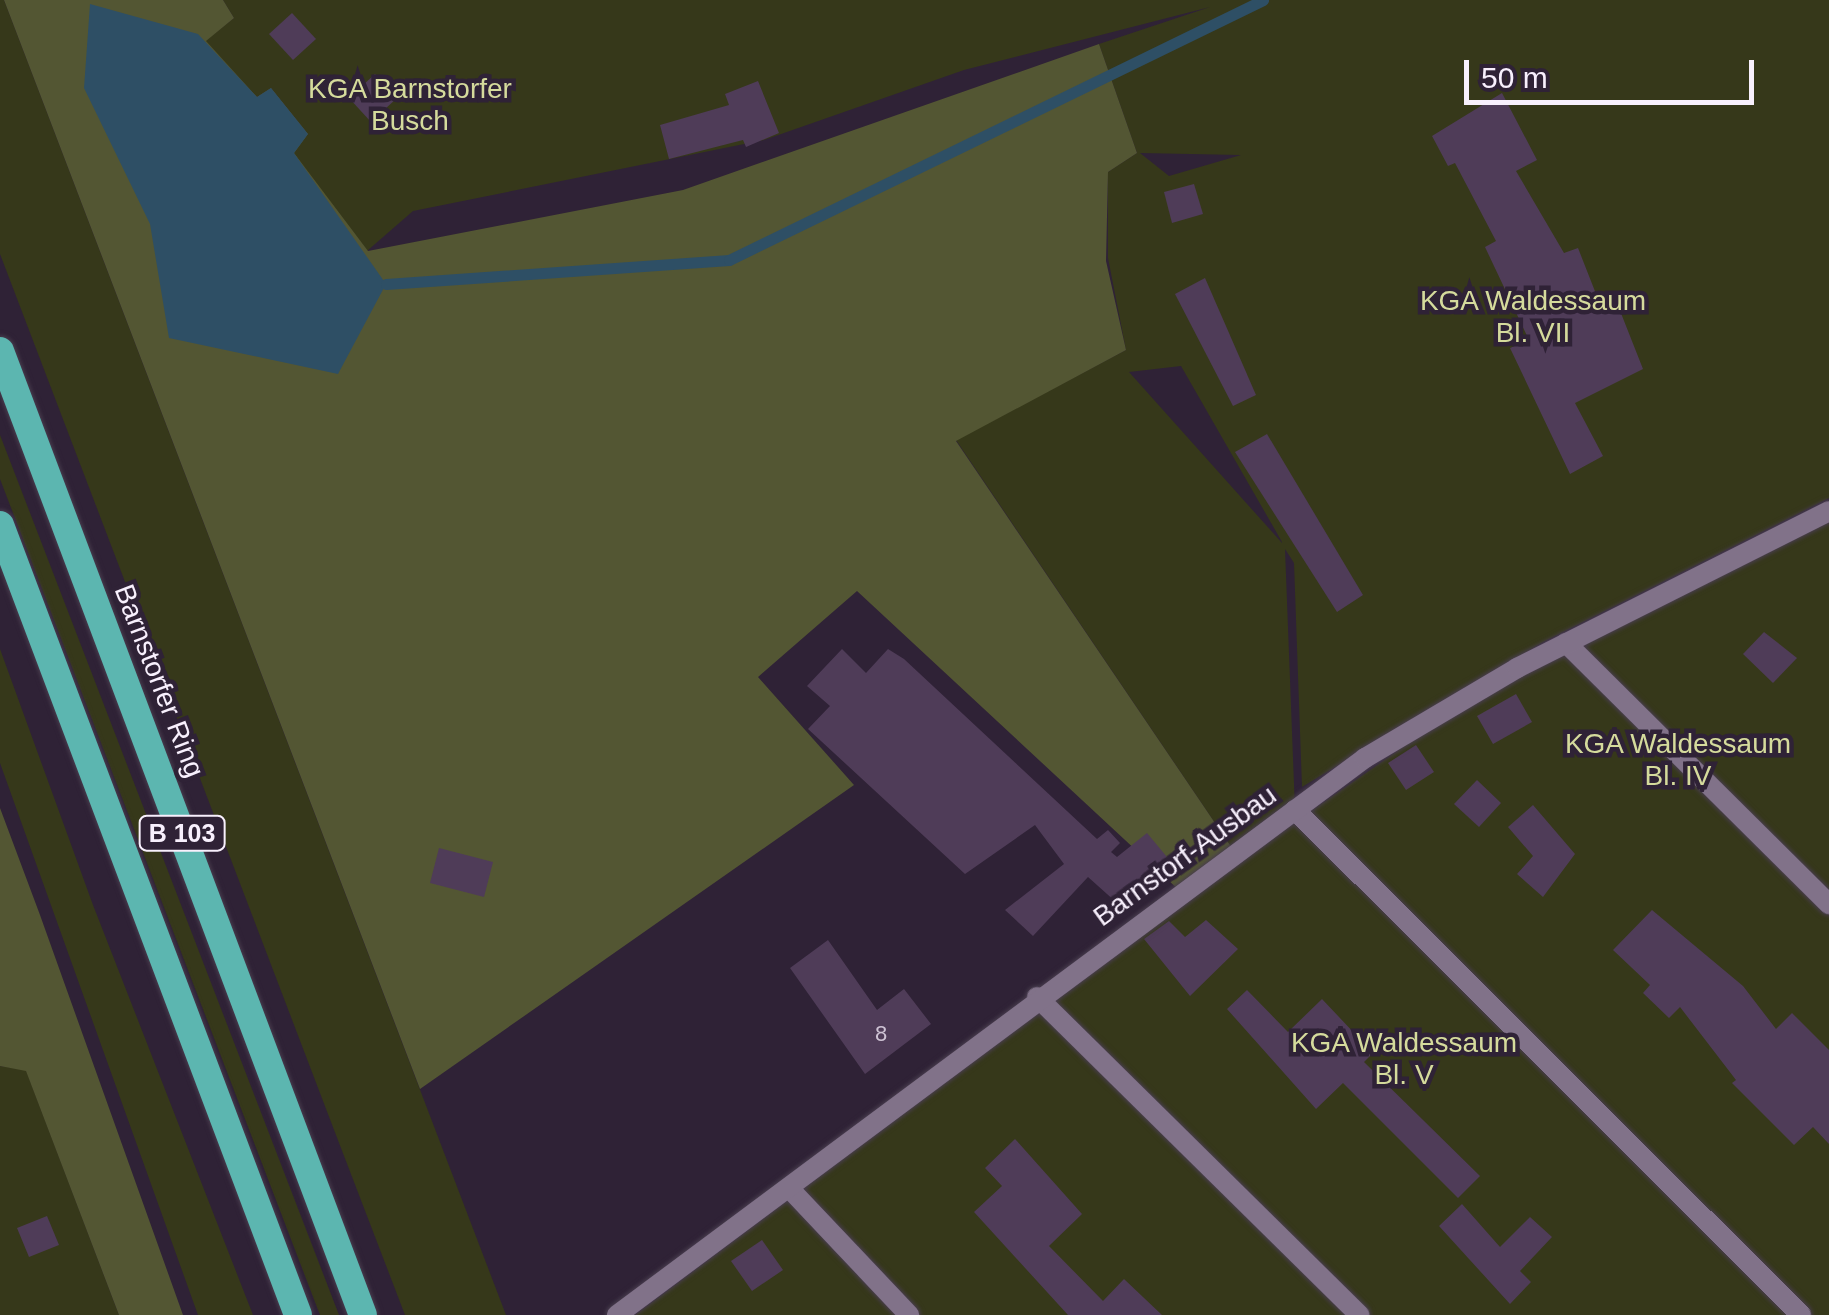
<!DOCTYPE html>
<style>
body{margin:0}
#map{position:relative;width:1829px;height:1315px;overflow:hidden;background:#2f2236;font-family:Helvetica,sans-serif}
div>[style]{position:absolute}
.green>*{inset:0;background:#36381a}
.forest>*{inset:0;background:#535633}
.water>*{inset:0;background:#2e4f65}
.stream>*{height:11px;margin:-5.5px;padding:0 5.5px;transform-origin:5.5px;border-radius:5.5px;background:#2e4f65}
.building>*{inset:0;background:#4f3c58}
.roads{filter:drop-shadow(0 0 2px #483d4e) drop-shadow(0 0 2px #483d4e)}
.service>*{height:20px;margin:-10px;padding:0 10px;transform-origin:10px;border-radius:10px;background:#817289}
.trunk>*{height:28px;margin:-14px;padding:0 14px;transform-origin:14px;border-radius:14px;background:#5cb6b0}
span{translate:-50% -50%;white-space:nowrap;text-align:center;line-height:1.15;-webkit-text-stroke:9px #2f2236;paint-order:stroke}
.number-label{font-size:22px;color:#cec3d4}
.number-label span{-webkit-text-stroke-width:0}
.shield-label span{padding:2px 8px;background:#2f2236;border:2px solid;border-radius:8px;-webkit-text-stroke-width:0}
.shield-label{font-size:25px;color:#f8f0fd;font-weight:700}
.park-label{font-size:28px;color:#d5db9c}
.street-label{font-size:28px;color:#f8f0fd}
.scale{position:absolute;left:1464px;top:60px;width:290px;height:45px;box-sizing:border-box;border:5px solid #f8f0fd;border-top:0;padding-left:12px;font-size:30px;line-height:35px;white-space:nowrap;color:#f8f0fd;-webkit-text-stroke:8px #2f2236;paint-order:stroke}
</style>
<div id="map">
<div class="green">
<i style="clip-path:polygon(0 0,4px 0,506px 1315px,405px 1315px,336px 1135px,0 254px)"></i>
<i style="clip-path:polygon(evenodd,223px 0,1829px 0,1829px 498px,1543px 642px,1302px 787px,1294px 563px,1285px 549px,1295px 810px,1234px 851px,956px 440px,1126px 350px,1108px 258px,1108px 172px,1137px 153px,1099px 44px,1210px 7px,964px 70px,764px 140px,413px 211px,367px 251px,293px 153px,308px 134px,271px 88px,257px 97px,205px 41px,234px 18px,223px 0,1140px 153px,1241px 155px,1169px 176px,1140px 153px,223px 0,1181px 366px,1282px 542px,1282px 543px,1129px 372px,1181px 366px)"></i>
<i style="clip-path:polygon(0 435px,287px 1180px,339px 1315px,320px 1315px,0 479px)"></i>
<i style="clip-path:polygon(1829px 520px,1829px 1315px,635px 1315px,1255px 850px,1432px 727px,1620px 620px)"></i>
<i style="clip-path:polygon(0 649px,93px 905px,253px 1315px,198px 1315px,0 763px)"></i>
<i style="clip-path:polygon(0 1066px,26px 1070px,119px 1315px,0 1315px)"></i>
</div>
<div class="forest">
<i style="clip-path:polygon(4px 0,223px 0,234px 18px,206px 41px,257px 97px,271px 88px,308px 134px,294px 153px,368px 251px,683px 190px,1099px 44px,1137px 153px,1108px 172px,1106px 261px,1126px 350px,956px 441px,1234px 851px,1181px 892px,857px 591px,758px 677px,854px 785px,420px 1089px)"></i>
<i style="clip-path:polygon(0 808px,40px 915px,183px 1315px,119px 1315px,26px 1071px,0 1066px)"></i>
</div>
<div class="water">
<i style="clip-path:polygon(90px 4px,198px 34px,257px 97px,271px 88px,308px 134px,294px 153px,386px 284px,338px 374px,169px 338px,150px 224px,84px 88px)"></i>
</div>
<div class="stream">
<i style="left:386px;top:284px;width:344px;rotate:-4deg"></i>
<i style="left:729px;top:260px;width:594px;rotate:-25.96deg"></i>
</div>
<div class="building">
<i style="clip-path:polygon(292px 13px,316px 39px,293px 60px,269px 34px)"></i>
<i style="clip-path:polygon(375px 74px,397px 98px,371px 122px,349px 98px)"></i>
<i style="clip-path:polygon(758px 81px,779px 133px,746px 147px,743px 140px,669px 159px,660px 125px,729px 105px,725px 94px)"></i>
<i style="clip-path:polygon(1502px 93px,1537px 160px,1516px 171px,1564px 253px,1578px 248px,1600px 304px,1615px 298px,1643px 369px,1575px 403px,1603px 456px,1570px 474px,1510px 348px,1529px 340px,1485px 247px,1496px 241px,1455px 163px,1448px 166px,1432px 136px)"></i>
<i style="clip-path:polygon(1194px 184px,1203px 214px,1172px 223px,1164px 192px)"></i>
<i style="clip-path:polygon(1205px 278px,1256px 395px,1233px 406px,1175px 294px)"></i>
<i style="clip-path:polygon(1267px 434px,1363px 595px,1337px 612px,1235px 452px)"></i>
<i style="clip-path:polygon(1764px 632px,1797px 658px,1773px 683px,1743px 654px)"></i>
<i style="clip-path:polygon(842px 649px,866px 673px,888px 649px,904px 659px,1097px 839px,1108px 830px,1120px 843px,1111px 852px,1117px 857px,1147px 833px,1167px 857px,1141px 879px,1148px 887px,1126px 911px,1088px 877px,1033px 936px,1005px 910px,1064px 864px,1035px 825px,965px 874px,808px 729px,830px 706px,807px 686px)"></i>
<i style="clip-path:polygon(1516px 694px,1532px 722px,1493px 744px,1477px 716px)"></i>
<i style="clip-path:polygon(1416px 745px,1434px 772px,1406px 790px,1388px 763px)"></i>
<i style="clip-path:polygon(1477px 780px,1501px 803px,1479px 827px,1454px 804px)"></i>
<i style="clip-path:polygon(1533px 805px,1575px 854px,1543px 897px,1517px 874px,1533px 856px,1508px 827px)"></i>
<i style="clip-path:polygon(439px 848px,493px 862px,484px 897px,430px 883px)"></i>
<i style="clip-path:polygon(1652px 910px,1743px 986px,1776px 1029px,1792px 1013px,1829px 1050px,1829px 1144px,1813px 1127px,1794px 1145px,1732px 1083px,1736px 1080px,1680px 1007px,1669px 1018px,1643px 993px,1650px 985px,1613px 950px)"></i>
<i style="clip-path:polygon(1206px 920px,1238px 949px,1190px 996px,1144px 939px,1169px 921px,1185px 937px)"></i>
<i style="clip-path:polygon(828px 940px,877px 1010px,904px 989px,931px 1024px,865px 1074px,790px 968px)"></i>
<i style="clip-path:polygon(1247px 990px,1288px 1032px,1322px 999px,1373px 1053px,1364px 1062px,1480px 1176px,1458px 1198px,1343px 1083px,1316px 1109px,1227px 1009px)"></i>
<i style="clip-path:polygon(1015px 1139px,1082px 1214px,1049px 1246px,1103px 1301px,1124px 1279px,1162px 1315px,1068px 1315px,974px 1212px,1002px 1186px,985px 1168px)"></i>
<i style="clip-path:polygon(1462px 1204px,1500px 1247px,1530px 1217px,1552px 1237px,1520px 1271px,1531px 1282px,1510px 1304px,1439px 1226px)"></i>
<i style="clip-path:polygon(47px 1216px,59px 1245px,29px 1257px,17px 1228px)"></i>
<i style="clip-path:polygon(762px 1240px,783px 1270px,752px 1291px,731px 1261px)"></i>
</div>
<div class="roads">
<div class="service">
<i style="left:1566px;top:643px;width:371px;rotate:44.8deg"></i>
<i style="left:1295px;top:810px;width:715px;rotate:44.94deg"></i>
<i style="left:1037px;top:997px;width:453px;rotate:44.6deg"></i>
<i style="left:789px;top:1188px;width:175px;rotate:46.6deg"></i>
<i style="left:617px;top:1315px;width:933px;rotate:-36.67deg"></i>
<i style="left:1365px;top:758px;width:177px;rotate:-30.6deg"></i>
<i style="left:1517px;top:668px;width:349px;rotate:-26.7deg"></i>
</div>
<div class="trunk">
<i style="left:0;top:351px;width:1030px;rotate:69.37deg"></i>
<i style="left:0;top:525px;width:844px;rotate:69.33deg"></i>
</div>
</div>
<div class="number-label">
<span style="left:881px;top:1034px">8</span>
</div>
<div class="shield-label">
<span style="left:182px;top:833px">B 103</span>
</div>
<div class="park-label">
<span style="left:410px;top:105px">KGA Barnstorfer<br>Busch</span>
<span style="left:1533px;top:317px">KGA Waldessaum<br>Bl. VII</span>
<span style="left:1678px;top:760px">KGA Waldessaum<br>Bl. IV</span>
<span style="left:1404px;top:1059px">KGA Waldessaum<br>Bl. V</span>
</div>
<div class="street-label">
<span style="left:159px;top:681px;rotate:69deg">Barnstorfer Ring</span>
<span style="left:1185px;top:856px;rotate:-36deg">Barnstorf-Ausbau</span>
</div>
<div class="scale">50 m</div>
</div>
